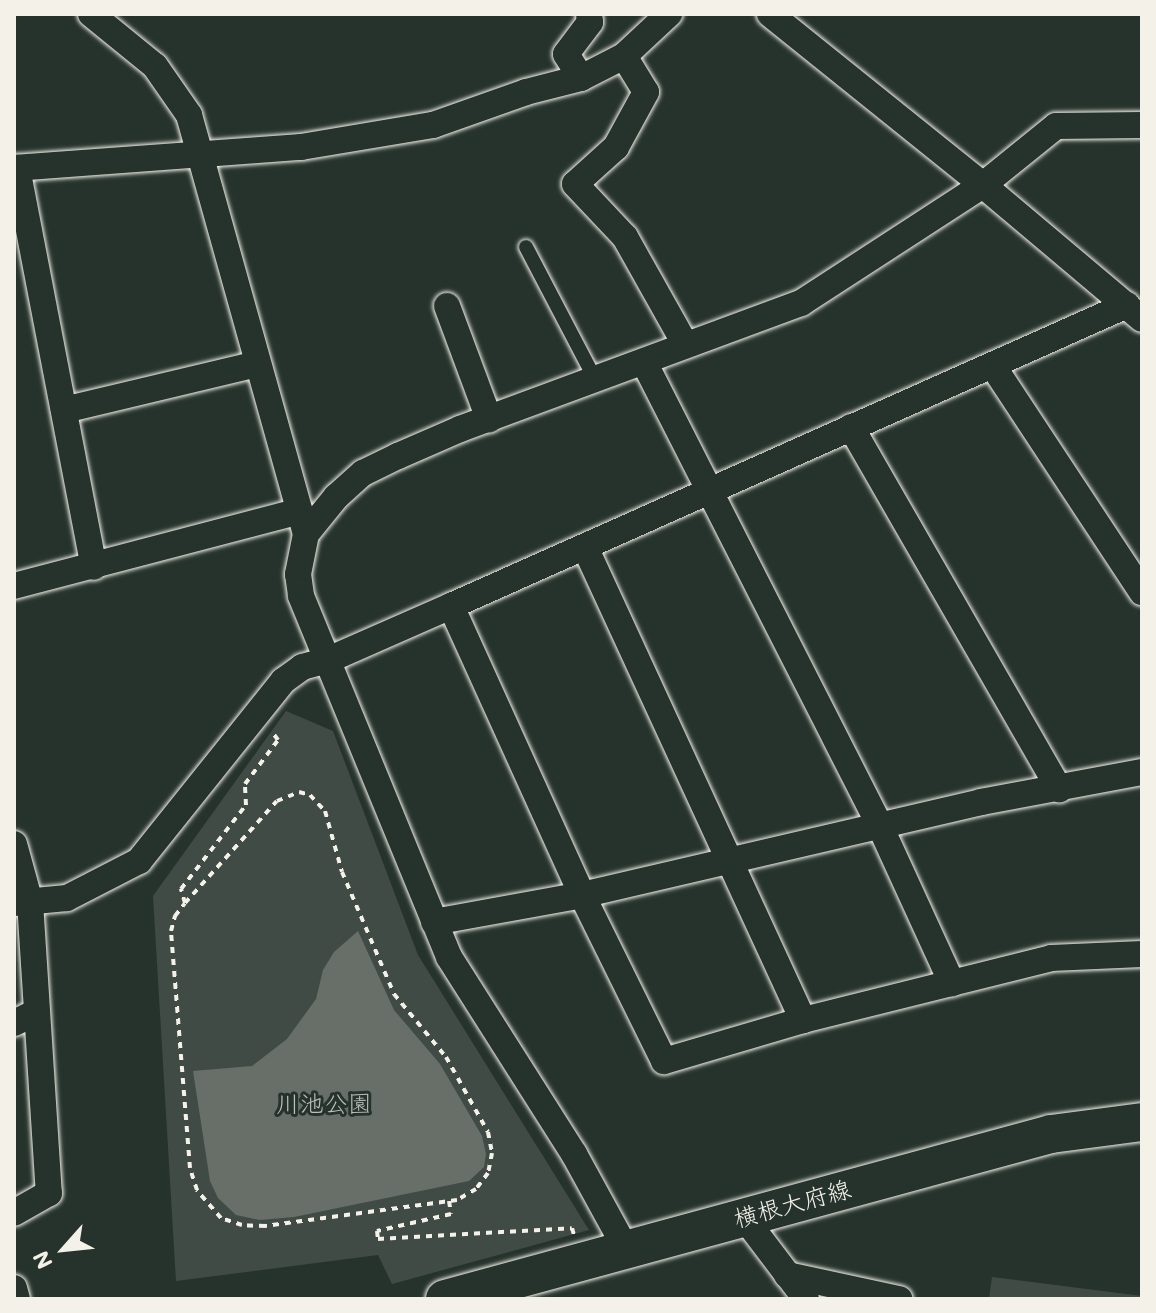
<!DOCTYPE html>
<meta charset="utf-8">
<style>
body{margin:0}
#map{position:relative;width:1156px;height:1313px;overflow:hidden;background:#26332d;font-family:Mali,"Klee One",sans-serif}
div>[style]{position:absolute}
.green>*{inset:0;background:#414b45}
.water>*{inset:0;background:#676f68}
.path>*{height:4px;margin-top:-2px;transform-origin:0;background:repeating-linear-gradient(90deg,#f4f1e8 0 6px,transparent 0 12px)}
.roads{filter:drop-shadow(0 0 2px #f4f1e8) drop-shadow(0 0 2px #f4f1e8)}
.lane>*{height:14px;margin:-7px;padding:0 7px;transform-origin:7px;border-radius:7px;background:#26332d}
.street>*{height:26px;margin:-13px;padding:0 13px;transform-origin:13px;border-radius:13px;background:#26332d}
.secondary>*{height:38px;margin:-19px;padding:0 19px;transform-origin:19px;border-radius:19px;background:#26332d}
span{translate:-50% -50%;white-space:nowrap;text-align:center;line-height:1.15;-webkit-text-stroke:6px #26332d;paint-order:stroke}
.park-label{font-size:24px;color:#bebfb7}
.street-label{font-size:24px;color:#f4f1e8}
.frame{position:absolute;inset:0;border:16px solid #f4f1e8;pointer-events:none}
.north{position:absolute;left:24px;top:1209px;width:80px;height:80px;-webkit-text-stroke:6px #26332d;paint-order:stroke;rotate:243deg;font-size:22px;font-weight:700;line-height:32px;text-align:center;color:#f4f1e8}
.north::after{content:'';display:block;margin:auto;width:28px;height:36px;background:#f4f1e8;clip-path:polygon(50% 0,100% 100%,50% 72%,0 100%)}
</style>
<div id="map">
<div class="green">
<i style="clip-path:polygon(286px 711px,333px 731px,418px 955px,589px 1230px,392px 1284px,378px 1255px,176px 1281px,153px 896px)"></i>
<i style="clip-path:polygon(992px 1277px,1142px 1296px,1142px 1299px,989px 1299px)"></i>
</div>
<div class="water">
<i style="clip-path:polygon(358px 931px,394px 1010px,440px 1064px,482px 1136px,486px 1154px,484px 1167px,469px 1181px,294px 1217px,260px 1220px,236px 1215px,218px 1198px,210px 1181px,193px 1071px,252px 1066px,287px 1039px,316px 999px,323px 970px,334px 952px)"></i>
</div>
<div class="path">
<i style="left:299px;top:792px;width:11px;rotate:15deg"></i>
<i style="left:310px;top:795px;width:22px;rotate:47deg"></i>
<i style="left:325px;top:811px;width:63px;rotate:74.4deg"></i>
<i style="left:342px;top:872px;width:133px;rotate:66.9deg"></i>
<i style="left:394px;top:994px;width:82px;rotate:50.5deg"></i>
<i style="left:446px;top:1057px;width:86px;rotate:60.8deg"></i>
<i style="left:488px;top:1132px;width:21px;rotate:79deg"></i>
<i style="left:492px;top:1153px;width:20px;rotate:101deg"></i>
<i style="left:488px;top:1173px;width:20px;rotate:127deg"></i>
<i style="left:476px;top:1189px;width:22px;rotate:150deg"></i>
<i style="left:457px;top:1200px;width:194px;rotate:172.3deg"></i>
<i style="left:265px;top:1226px;width:23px;rotate:-178deg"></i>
<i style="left:242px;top:1225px;width:22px;rotate:-162deg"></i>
<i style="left:221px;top:1218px;width:37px;rotate:-131deg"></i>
<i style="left:197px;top:1190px;width:23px;rotate:-108deg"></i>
<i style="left:190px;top:1168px;width:238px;rotate:-94.6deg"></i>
<i style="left:171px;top:931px;width:16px;rotate:-75deg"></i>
<i style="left:175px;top:916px;width:16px;rotate:-52deg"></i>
<i style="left:185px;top:903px;width:137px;rotate:-48deg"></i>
<i style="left:277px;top:801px;width:24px;rotate:-22deg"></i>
<i style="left:185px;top:903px;width:15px;rotate:-106deg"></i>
<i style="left:181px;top:889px;width:106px;rotate:-52.3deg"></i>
<i style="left:246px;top:805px;width:21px;rotate:-93deg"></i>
<i style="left:245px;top:784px;width:55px;rotate:-53.1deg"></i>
<i style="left:278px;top:740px;width:9px;rotate:-126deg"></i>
<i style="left:449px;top:1201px;width:13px;rotate:81deg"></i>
<i style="left:451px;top:1214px;width:76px;rotate:167.1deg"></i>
<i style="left:377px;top:1231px;width:8px;rotate:83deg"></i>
<i style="left:378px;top:1239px;width:194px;rotate:-3.2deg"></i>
<i style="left:572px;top:1228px;width:7px;rotate:74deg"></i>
</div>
<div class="roads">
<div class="lane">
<i style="left:526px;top:247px;width:151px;rotate:62.4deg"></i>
</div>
<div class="street">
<i style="left:91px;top:14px;width:82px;rotate:39.1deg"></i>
<i style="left:155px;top:66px;width:60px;rotate:55.2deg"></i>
<i style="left:189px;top:115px;width:435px;rotate:74.4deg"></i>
<i style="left:306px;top:534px;width:41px;rotate:101.3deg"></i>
<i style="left:298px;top:574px;width:22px;rotate:82deg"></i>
<i style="left:301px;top:596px;width:390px;rotate:67.7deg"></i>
<i style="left:449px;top:957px;width:233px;rotate:57.6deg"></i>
<i style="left:574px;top:1154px;width:106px;rotate:61.3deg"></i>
<i style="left:770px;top:14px;width:273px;rotate:38.8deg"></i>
<i style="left:983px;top:185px;width:208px;rotate:40.1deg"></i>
<i style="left:624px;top:56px;width:42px;rotate:58.6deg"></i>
<i style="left:646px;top:92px;width:63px;rotate:118.6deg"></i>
<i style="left:616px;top:147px;width:55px;rotate:137.9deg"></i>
<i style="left:575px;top:184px;width:73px;rotate:46.7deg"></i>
<i style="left:625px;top:237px;width:123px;rotate:60.7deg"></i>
<i style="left:581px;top:78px;width:28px;rotate:-122deg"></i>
<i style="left:566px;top:54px;width:40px;rotate:-53deg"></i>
<i style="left:590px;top:22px;width:8px;rotate:-97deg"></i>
<i style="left:14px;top:168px;width:288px;rotate:-4.2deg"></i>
<i style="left:301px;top:147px;width:134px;rotate:-9.5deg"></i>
<i style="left:433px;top:125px;width:99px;rotate:-19.5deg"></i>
<i style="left:526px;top:92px;width:57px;rotate:-14.3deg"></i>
<i style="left:581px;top:78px;width:48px;rotate:-27.1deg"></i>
<i style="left:624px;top:56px;width:62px;rotate:-43deg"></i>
<i style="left:17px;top:168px;width:406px;rotate:79.1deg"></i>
<i style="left:447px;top:306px;width:121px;rotate:69.6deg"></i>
<i style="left:644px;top:362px;width:521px;rotate:63.04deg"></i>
<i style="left:880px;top:826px;width:173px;rotate:65.4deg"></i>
<i style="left:993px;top:366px;width:271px;rotate:56.6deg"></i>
<i style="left:64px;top:410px;width:198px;rotate:-13.4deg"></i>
<i style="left:851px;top:427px;width:418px;rotate:60.1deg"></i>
<i style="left:306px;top:534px;width:48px;rotate:-51deg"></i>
<i style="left:336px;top:497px;width:36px;rotate:-42deg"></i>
<i style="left:363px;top:473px;width:39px;rotate:-26deg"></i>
<i style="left:398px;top:456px;width:68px;rotate:-23.5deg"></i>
<i style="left:460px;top:429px;width:364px;rotate:-20.3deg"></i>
<i style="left:801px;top:303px;width:217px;rotate:-33deg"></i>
<i style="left:983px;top:185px;width:94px;rotate:-38.9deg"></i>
<i style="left:1056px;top:126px;width:86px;rotate:-0.7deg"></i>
<i style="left:585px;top:547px;width:521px;rotate:65.26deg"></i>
<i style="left:14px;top:586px;width:295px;rotate:-14.7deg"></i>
<i style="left:451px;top:606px;width:317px;rotate:65.6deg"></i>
<i style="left:582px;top:895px;width:185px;rotate:63.7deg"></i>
<i style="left:664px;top:1061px;width:145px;rotate:-16.4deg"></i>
<i style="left:803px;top:1020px;width:256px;rotate:-14deg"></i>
<i style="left:1051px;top:958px;width:91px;rotate:-2.5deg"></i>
<i style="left:14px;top:844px;width:60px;rotate:74.6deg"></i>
<i style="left:30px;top:902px;width:292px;rotate:86.3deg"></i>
<i style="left:49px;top:1193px;width:40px;rotate:150.3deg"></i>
<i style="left:14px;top:903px;width:53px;rotate:-5.4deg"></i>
<i style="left:67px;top:898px;width:81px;rotate:-27.2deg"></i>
<i style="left:139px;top:861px;width:231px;rotate:-51.3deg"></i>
<i style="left:283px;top:681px;width:24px;rotate:-36deg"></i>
<i style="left:302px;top:667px;width:27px;rotate:-15deg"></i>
<i style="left:328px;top:660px;width:134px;rotate:-23.7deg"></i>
<i style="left:451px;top:606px;width:740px;rotate:-24deg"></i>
<i style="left:434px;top:922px;width:150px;rotate:-10.3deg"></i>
<i style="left:582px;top:895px;width:410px;rotate:-13.1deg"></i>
<i style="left:981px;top:802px;width:164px;rotate:-10.6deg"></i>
<i style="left:14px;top:1023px;width:25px;rotate:-26deg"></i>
<i style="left:743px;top:1216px;width:104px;rotate:52.8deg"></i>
<i style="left:787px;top:1275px;width:115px;rotate:12.1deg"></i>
<i style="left:14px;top:1288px;width:11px;rotate:75deg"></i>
</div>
<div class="secondary">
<i style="left:445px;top:1299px;width:628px;rotate:-15.23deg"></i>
<i style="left:1051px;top:1134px;width:92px;rotate:-7.5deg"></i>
</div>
</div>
<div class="park-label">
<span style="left:324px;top:1103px">川池公園</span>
</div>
<div class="street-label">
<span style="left:792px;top:1203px;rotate:-15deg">横根大府線</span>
</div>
<div class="frame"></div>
<div class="north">N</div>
</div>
